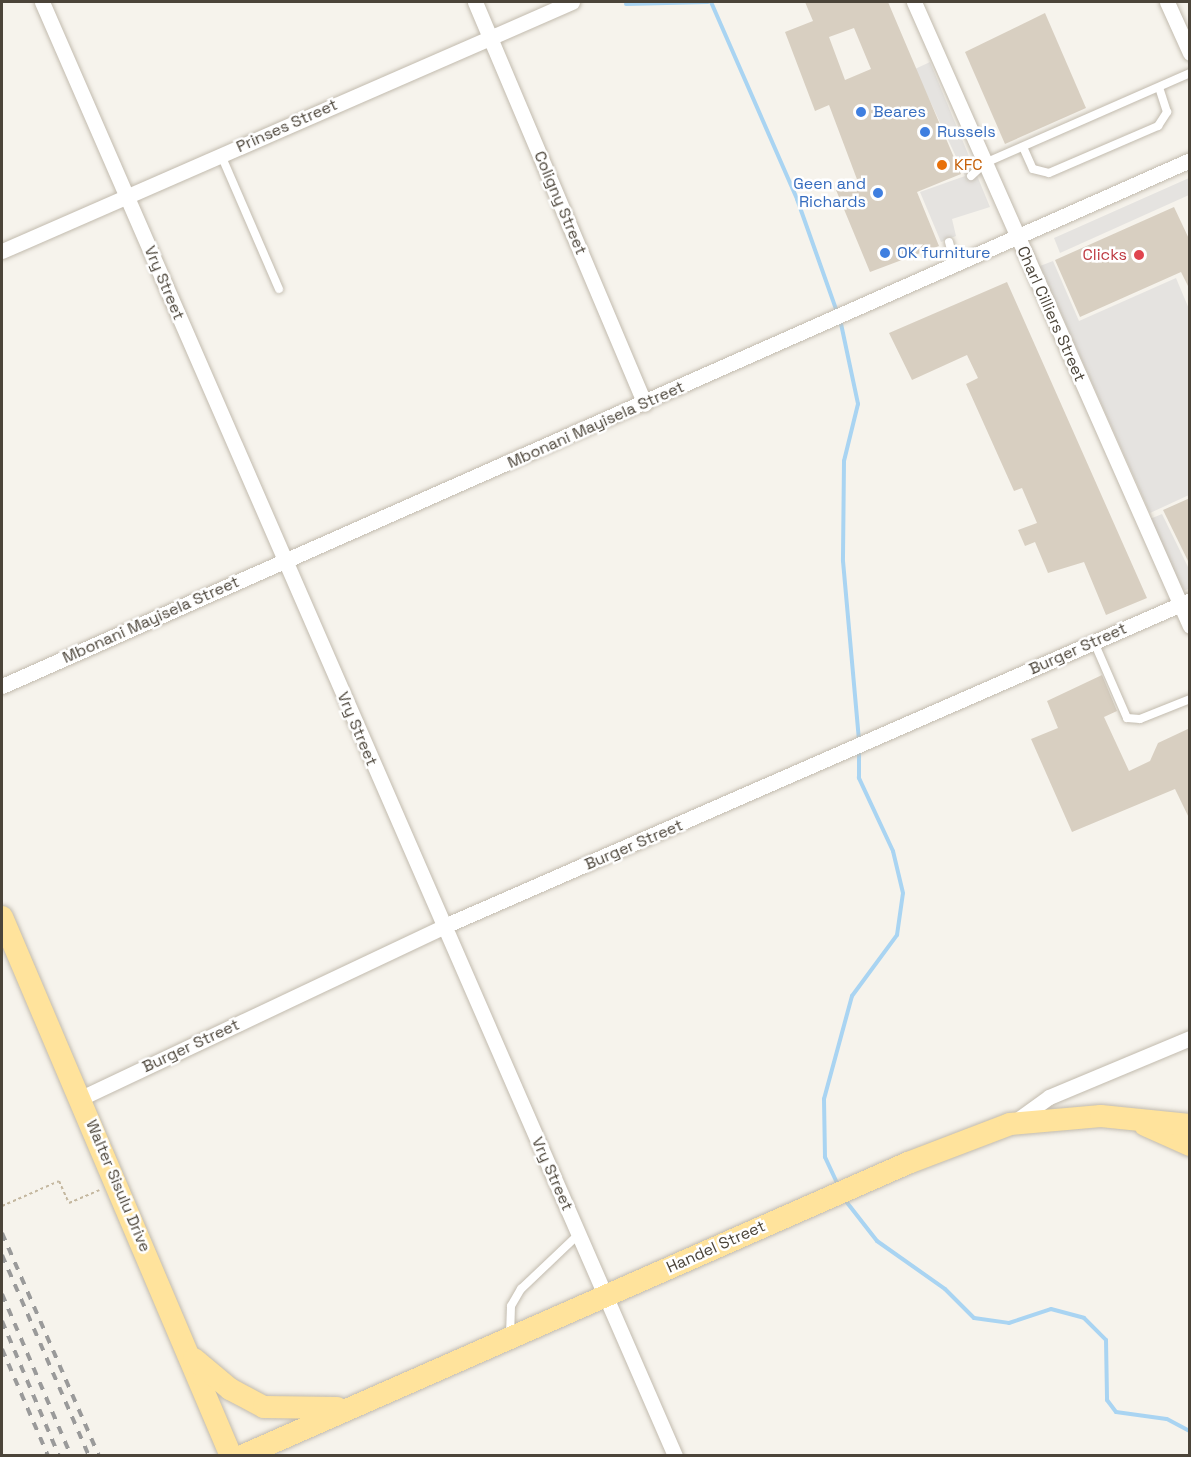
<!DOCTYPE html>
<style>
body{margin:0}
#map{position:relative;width:1191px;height:1457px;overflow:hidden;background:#f6f3ec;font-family:"Space Grotesk",sans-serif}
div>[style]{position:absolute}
.parking>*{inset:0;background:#e5e3e0}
.stream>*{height:4px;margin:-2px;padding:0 2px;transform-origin:2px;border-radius:2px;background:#a9d4f2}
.building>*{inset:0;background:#d8cfc1}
.path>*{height:2px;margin-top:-1px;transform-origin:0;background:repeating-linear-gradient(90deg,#c4b79f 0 3px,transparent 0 6px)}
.roads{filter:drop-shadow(0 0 2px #c2bbae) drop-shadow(0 0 2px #c2bbae)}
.service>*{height:8px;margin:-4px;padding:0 4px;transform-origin:4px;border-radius:4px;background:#fff}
.minor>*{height:15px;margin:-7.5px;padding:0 7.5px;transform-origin:7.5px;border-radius:7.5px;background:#fff}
.primary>*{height:22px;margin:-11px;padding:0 11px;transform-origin:11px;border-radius:11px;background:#ffe39c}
.rail>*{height:4px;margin-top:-2px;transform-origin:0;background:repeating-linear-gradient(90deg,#9a9a9a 0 8px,transparent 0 16px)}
.dots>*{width:16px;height:16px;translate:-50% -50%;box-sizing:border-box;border:3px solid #fff;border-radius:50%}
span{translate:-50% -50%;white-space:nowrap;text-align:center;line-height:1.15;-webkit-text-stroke:5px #fff;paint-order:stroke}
.shop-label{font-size:16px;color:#366cbe}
.left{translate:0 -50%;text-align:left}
.right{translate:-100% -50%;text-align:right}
.street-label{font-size:16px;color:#4b4439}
.food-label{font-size:16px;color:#c56008}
.health-label{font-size:16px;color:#be3a42}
.frame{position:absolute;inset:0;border:3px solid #4b4439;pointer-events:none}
</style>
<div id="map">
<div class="parking">
<i style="clip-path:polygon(930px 62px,990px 207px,952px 219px,956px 236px,941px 242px,920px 192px,965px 176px,915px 69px)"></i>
<i style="clip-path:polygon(1189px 178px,1189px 195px,1060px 253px,1054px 238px)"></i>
<i style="clip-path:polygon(1053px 261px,1079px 321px,1176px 278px,1189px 309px,1189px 495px,1150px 513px,1040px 266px)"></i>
<i style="clip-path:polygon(1162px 514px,1189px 569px,1189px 589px,1183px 591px,1150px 519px)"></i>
</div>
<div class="stream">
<i style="left:711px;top:2px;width:215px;rotate:66.4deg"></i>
<i style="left:797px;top:199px;width:120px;rotate:70.5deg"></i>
<i style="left:626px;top:4px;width:82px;rotate:-1.4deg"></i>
<i style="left:840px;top:319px;width:87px;rotate:78deg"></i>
<i style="left:858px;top:404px;width:59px;rotate:103.8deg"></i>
<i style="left:844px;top:461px;width:100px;rotate:90.6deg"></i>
<i style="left:843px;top:561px;width:182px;rotate:84.9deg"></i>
<i style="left:838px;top:1185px;width:31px;rotate:-115deg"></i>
<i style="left:825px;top:1157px;width:58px;rotate:-91deg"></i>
<i style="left:824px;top:1099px;width:107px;rotate:-74.8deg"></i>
<i style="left:852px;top:996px;width:76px;rotate:-53.6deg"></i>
<i style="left:897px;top:935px;width:42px;rotate:-81.9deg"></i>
<i style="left:903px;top:893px;width:43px;rotate:-103.4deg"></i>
<i style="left:893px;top:851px;width:81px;rotate:-115deg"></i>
<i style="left:859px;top:778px;width:29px;rotate:-90deg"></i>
<i style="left:845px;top:1200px;width:52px;rotate:52deg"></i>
<i style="left:877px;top:1241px;width:83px;rotate:35.2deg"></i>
<i style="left:945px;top:1289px;width:41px;rotate:45deg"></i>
<i style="left:974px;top:1318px;width:35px;rotate:8deg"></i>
<i style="left:1009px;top:1323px;width:44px;rotate:-18.4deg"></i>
<i style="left:1051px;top:1309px;width:34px;rotate:15deg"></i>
<i style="left:1084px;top:1318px;width:31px;rotate:45deg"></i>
<i style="left:1106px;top:1340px;width:60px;rotate:89deg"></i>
<i style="left:1107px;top:1400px;width:15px;rotate:53deg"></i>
<i style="left:1116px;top:1412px;width:51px;rotate:7.8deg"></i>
<i style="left:1167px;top:1419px;width:26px;rotate:28deg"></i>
</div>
<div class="building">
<i style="clip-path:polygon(evenodd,805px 2px,888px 2px,961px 174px,917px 192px,939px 246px,870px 272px,836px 190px,858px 182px,829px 105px,815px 111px,785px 32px,813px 21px,805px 2px,854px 28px,871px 69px,845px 80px,829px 37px,854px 28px)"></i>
<i style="clip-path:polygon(1045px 13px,1086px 108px,1005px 144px,965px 52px)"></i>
<i style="clip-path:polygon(1174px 207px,1190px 241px,1190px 290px,1181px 272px,1080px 317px,1055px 260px)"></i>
<i style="clip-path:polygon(1007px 282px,1147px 598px,1106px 615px,1084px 562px,1048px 573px,1035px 542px,1025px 546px,1018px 530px,1037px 523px,1022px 488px,1014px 491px,966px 384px,978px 378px,967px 355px,912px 380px,889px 333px)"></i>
<i style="clip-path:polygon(1190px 498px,1190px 565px,1163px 510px)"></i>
<i style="clip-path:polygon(1102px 675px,1117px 711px,1104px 717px,1129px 771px,1150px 761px,1158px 743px,1190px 728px,1190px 820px,1175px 789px,1072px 832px,1031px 739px,1058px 728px,1047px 701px)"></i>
</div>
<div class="path">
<i style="left:2px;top:1206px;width:62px;rotate:-23.7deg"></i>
<i style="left:59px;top:1181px;width:24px;rotate:66deg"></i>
<i style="left:69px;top:1203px;width:33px;rotate:-23deg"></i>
</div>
<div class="roads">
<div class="service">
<i style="left:1023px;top:147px;width:24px;rotate:66deg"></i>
<i style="left:1033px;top:169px;width:16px;rotate:14deg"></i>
<i style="left:1049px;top:173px;width:119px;rotate:-23.3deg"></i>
<i style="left:1158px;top:126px;width:17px;rotate:-57deg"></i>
<i style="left:1167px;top:112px;width:26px;rotate:-108deg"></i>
<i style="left:221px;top:155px;width:146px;rotate:66.6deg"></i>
<i style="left:971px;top:176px;width:19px;rotate:-43deg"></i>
<i style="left:985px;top:163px;width:224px;rotate:-23.7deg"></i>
<i style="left:949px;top:242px;width:23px;rotate:75deg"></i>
<i style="left:1094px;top:642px;width:83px;rotate:66.5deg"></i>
<i style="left:1127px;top:718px;width:13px;rotate:4deg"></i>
<i style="left:1140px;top:719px;width:54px;rotate:-21.8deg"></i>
<i style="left:510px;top:1335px;width:29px;rotate:-88deg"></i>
<i style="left:511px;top:1306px;width:20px;rotate:-60deg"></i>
<i style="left:521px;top:1289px;width:80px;rotate:-43.5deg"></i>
</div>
<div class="minor">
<i style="left:42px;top:2px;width:1586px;rotate:66.47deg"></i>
<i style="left:475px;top:2px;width:436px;rotate:67.1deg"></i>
<i style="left:914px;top:2px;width:682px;rotate:66.14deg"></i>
<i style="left:1167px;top:2px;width:56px;rotate:65.7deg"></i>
<i style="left:2px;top:251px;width:622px;rotate:-23.6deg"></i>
<i style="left:2px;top:686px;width:1299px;rotate:-23.88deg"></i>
<i style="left:81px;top:1098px;width:399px;rotate:-25.3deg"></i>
<i style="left:442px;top:927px;width:816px;rotate:-23.61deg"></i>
<i style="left:1013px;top:1123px;width:44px;rotate:-35.8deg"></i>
<i style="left:1049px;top:1097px;width:153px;rotate:-22.7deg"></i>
</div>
<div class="primary">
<i style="left:2px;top:917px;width:586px;rotate:66.98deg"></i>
<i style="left:1145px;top:1125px;width:49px;rotate:24deg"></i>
<i style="left:194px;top:1359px;width:47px;rotate:39.8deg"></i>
<i style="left:230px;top:1389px;width:38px;rotate:28deg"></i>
<i style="left:264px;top:1407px;width:73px;rotate:0.8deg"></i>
<i style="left:242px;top:1456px;width:728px;rotate:-23.75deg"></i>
<i style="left:908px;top:1163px;width:109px;rotate:-20.9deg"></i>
<i style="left:1010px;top:1124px;width:91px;rotate:-5deg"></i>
<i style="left:1101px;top:1116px;width:89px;rotate:5.8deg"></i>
</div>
</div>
<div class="rail">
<i style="left:2px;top:1233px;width:243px;rotate:66.5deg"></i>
<i style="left:2px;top:1255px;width:219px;rotate:66.6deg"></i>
<i style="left:2px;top:1294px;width:176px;rotate:66.9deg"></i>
<i style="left:2px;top:1321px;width:147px;rotate:67.1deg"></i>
<i style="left:2px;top:1349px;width:116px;rotate:66.7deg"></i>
</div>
<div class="dots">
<i style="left:861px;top:112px;background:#3f7fe0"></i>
<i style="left:925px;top:132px;background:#3f7fe0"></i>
<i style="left:942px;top:165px;background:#e8710a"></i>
<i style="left:878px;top:193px;background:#3f7fe0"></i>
<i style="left:885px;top:253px;background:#3f7fe0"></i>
<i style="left:1139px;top:255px;background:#e0444e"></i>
</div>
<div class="shop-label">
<span class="left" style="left:873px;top:112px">Beares</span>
<span class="left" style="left:937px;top:132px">Russels</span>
<span class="right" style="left:866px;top:193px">Geen and<br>Richards</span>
<span class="left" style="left:897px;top:253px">OK furniture</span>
</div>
<div class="street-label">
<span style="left:287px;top:126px;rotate:-24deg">Prinses Street</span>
<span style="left:560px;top:203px;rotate:67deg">Coligny Street</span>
<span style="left:164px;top:283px;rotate:67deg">Vry Street</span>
<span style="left:1051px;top:314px;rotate:66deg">Charl Cilliers Street</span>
<span style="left:596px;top:425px;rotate:-24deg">Mbonani Mayisela Street</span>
<span style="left:151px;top:620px;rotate:-24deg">Mbonani Mayisela Street</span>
<span style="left:1078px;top:649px;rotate:-24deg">Burger Street</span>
<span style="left:357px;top:729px;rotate:67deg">Vry Street</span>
<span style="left:634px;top:845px;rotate:-23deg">Burger Street</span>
<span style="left:191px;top:1046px;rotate:-25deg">Burger Street</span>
<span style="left:552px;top:1174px;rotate:66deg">Vry Street</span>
<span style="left:118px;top:1186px;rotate:67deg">Walter Sisulu Drive</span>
<span style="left:716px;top:1247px;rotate:-24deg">Handel Street</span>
</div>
<div class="food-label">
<span class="left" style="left:954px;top:165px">KFC</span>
</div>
<div class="health-label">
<span class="right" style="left:1127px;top:255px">Clicks</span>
</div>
<div class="frame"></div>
</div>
